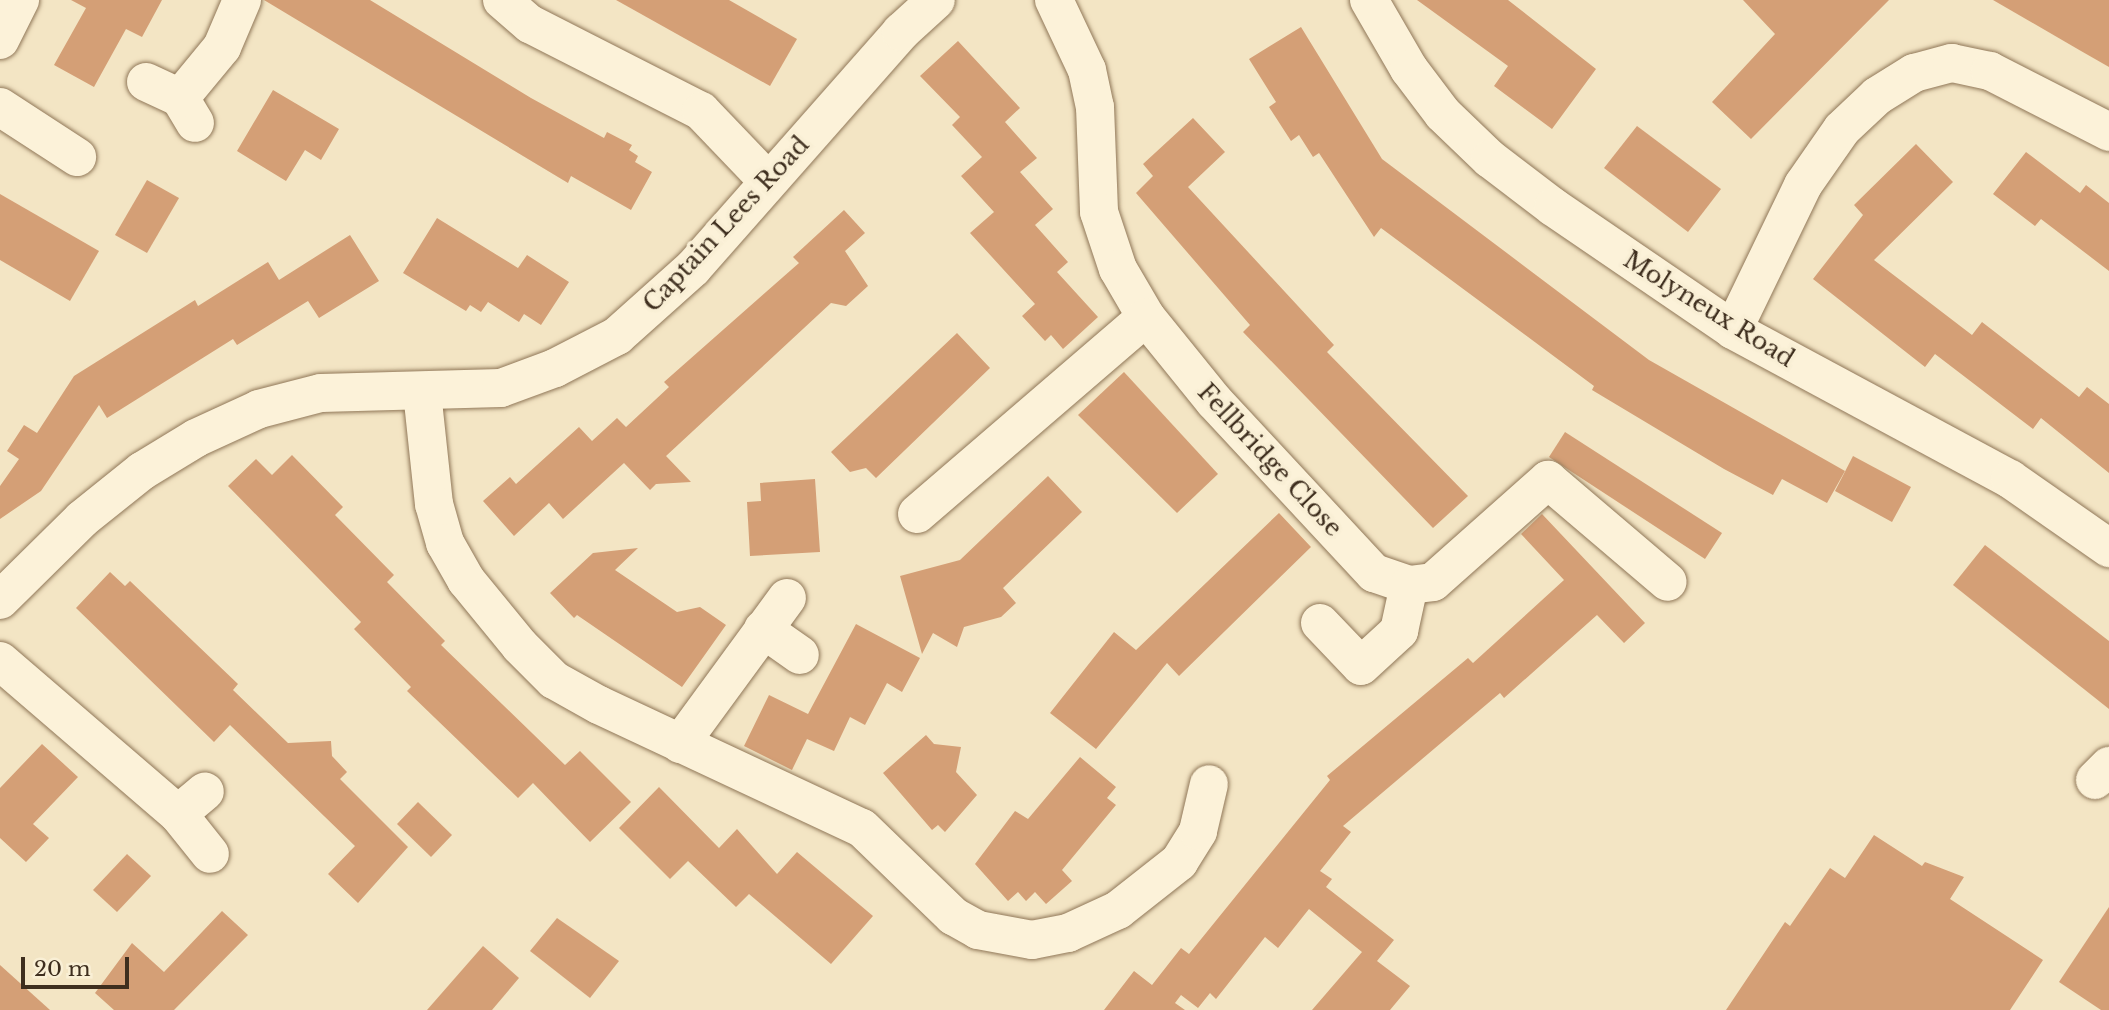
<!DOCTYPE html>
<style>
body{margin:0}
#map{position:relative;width:2109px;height:1010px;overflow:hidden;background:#f3e5c4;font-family:"Libre Baskerville",serif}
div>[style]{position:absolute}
.building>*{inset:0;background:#d49f76}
.roads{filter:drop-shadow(0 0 2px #907758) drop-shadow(0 0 2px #907758)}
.minor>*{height:38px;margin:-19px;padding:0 19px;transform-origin:19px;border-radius:19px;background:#fcf2d9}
span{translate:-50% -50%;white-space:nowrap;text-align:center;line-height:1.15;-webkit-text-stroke:7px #f9efd5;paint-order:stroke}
.street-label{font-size:24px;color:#3e2e1e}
.scale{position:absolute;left:21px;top:957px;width:108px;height:32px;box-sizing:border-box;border:4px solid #3e2e1e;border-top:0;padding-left:9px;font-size:21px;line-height:24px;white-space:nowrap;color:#3e2e1e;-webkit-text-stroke:5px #f9efd5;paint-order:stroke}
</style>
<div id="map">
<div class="building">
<i style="clip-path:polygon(71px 0,162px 0,142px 37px,126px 29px,94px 87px,54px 65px,86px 8px)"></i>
<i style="clip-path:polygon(264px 0,370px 0,531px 98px,604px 138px,607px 132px,632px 145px,629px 150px,638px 156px,635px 162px,652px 172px,631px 210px,571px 176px,568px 183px)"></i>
<i style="clip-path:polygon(616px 0,729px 0,797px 39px,770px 86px)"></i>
<i style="clip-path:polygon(1417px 0,1508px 0,1596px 69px,1552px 129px,1494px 86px,1508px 66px)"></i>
<i style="clip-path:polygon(1743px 0,1889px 0,1751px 139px,1712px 102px,1775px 34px)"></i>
<i style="clip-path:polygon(1993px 0,2109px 0,2109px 67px,2081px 51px)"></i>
<i style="clip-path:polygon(1301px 27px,1382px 159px,1649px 360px,1845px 471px,1827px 503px,1782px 479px,1773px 495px,1724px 469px,1592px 390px,1594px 386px,1381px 228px,1374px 237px,1319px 153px,1313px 157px,1299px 135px,1291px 141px,1269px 107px,1276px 102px,1249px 59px)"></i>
<i style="clip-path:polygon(958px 41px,1020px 108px,1005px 122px,1037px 158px,1020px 172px,1053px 209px,1035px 225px,1068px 262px,1057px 272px,1098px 317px,1063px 349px,1051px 335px,1045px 341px,1022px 316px,1035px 304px,970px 233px,994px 212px,961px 176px,982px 157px,952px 125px,960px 117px,920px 76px)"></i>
<i style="clip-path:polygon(273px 90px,339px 129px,321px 160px,305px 150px,286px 181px,237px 151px)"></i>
<i style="clip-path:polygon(1193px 118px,1225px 152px,1188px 187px,1334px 345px,1327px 352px,1468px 496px,1433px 528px,1243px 332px,1250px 325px,1136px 193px,1153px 176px,1143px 164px)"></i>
<i style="clip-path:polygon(1637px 126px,1721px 189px,1688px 232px,1604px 168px)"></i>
<i style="clip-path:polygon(1916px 144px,1953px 182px,1874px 260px,1972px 335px,1982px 322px,2079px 397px,2087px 387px,2109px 404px,2109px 473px,2041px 418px,2033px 429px,1935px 354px,1925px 367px,1813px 279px,1863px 215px,1854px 205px)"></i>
<i style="clip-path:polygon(2026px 152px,2080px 193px,2086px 185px,2109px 203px,2109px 271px,2041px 219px,2035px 226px,1993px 194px)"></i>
<i style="clip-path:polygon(147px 180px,179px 198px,147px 253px,115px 235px)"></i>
<i style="clip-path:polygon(0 194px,99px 251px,70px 301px,0 260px)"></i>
<i style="clip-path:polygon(844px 210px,865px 233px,845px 251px,868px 286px,846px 306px,831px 303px,666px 456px,691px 482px,656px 484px,650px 490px,624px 463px,563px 519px,549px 503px,514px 536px,483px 501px,510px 477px,516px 484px,579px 427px,592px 441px,617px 418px,626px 427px,669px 387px,664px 382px,799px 263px,793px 257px)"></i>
<i style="clip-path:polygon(437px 218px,518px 268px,527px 255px,569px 282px,541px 325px,524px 314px,519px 322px,488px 302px,481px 312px,470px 305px,466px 311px,403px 273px)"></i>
<i style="clip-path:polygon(350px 235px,379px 281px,319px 318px,308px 301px,237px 345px,233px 339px,107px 418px,99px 405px,41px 491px,0 519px,0 486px,19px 459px,7px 451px,24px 425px,37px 433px,74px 376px,195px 300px,198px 306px,268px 262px,279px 280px)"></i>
<i style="clip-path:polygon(957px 333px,990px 368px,876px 478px,866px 468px,850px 472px,831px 452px)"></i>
<i style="clip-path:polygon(1124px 372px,1218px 474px,1177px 513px,1078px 415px)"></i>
<i style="clip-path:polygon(1565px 432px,1722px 533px,1705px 559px,1549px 457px)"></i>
<i style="clip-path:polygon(292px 455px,343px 507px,335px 515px,394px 575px,387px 582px,445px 641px,441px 645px,565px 765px,580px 751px,631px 802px,590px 842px,533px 783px,518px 798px,407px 691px,411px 687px,354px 629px,361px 622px,228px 486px,256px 459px,272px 475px)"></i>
<i style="clip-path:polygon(1853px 456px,1911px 487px,1892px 522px,1835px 491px)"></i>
<i style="clip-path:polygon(1048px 476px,1082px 512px,1003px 588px,1016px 603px,1001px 617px,964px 627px,957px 647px,933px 633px,922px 654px,900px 576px,960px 560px)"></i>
<i style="clip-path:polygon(815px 479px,820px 552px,750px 556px,747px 502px,761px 501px,760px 483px)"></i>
<i style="clip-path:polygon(1279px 513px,1311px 547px,1179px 676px,1167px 663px,1096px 749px,1050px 713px,1114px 632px,1136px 650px)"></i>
<i style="clip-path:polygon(1542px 514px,1645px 623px,1624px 643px,1597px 615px,1504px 698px,1500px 693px,1343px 826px,1351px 832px,1320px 871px,1332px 879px,1326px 887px,1394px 940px,1377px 961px,1410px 986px,1390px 1010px,1312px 1010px,1362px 952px,1309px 909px,1278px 948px,1265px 937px,1216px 999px,1210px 993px,1198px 1008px,1181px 995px,1175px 1003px,1185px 1010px,1104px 1010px,1134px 971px,1152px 985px,1181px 948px,1189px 954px,1330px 780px,1327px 776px,1468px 658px,1473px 663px,1564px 580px,1521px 534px)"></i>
<i style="clip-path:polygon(1985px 545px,2109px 641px,2109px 709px,1953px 585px)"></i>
<i style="clip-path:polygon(638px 548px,615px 570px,677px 612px,700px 607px,726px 625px,682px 687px,577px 615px,574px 618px,550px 593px,593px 553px)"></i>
<i style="clip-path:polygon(110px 572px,125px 586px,130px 581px,238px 684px,233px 690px,288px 743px,331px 741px,332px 756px,347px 772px,340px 779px,408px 847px,358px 903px,328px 874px,355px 846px,230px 725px,214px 742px,76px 608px)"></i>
<i style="clip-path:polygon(856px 624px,920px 658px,902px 692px,887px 683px,865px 725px,850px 717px,834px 751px,807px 739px,792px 770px,744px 746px,769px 695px,808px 714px)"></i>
<i style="clip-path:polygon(926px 735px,934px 744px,961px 747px,956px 772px,977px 795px,945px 832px,938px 825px,932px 830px,883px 773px)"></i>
<i style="clip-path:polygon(42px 744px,78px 777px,33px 824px,49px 838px,26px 862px,0 838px,0 788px)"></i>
<i style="clip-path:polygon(1080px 757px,1116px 787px,1107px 798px,1116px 805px,1062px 870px,1072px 881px,1046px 904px,1035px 892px,1026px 901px,1018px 892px,1008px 901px,975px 864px,1015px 811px,1028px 819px)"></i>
<i style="clip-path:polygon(659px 787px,719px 848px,737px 829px,777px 874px,797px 852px,873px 916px,831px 964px,749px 894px,736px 907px,688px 861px,670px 879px,619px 828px)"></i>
<i style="clip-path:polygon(418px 802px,452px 835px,431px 857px,397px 824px)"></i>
<i style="clip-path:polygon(1874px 835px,1922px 866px,1925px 862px,1964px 877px,1950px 899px,2043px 960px,2010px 1010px,1726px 1010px,1785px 922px,1790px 926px,1830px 868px,1845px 878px)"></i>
<i style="clip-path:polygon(127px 854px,151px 876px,117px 912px,93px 890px)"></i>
<i style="clip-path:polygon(2109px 907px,2109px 1010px,2101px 1010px,2059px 982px)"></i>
<i style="clip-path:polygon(222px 911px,248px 935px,174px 1010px,114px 1010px,95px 993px,132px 943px,164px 972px)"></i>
<i style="clip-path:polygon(557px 918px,619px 961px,590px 998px,530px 951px)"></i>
<i style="clip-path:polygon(483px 946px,519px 978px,492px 1010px,427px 1010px)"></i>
<i style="clip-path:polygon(0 965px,50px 1010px,0 1010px)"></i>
</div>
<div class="roads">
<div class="minor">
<i style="left:502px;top:0;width:37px;rotate:41deg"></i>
<i style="left:530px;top:24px;width:192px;rotate:27deg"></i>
<i style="left:701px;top:111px;width:95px;rotate:46.3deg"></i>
<i style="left:1054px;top:0;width:77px;rotate:64.8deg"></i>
<i style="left:1087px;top:70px;width:38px;rotate:78deg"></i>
<i style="left:1095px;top:107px;width:105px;rotate:87.8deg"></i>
<i style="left:1099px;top:212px;width:60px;rotate:71.6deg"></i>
<i style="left:1118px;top:269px;width:56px;rotate:59.7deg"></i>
<i style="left:1146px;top:317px;width:108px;rotate:51deg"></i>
<i style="left:1214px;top:401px;width:235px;rotate:47.1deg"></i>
<i style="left:1374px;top:573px;width:37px;rotate:19deg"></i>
<i style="left:1409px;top:585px;width:24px;rotate:-7deg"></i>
<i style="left:1433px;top:582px;width:154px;rotate:-41.6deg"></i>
<i style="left:1548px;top:480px;width:157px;rotate:40.4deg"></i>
<i style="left:1369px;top:0;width:80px;rotate:59.9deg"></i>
<i style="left:1409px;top:69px;width:56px;rotate:52.9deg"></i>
<i style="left:1443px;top:114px;width:65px;rotate:43.8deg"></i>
<i style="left:1490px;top:159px;width:79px;rotate:37.3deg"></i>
<i style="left:1553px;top:207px;width:218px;rotate:34.3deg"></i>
<i style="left:1733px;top:330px;width:315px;rotate:28.3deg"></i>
<i style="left:2010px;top:479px;width:121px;rotate:34.9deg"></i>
<i style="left:0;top:40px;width:45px;rotate:-63.4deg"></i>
<i style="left:146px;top:82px;width:38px;rotate:25deg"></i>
<i style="left:180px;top:98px;width:29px;rotate:59deg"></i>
<i style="left:180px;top:98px;width:66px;rotate:-50.5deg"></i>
<i style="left:222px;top:47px;width:51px;rotate:-66.9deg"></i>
<i style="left:0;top:107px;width:92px;rotate:33deg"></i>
<i style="left:1733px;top:330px;width:161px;rotate:-64.2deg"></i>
<i style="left:1803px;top:185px;width:68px;rotate:-55.1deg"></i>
<i style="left:1842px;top:129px;width:48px;rotate:-43.3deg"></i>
<i style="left:1877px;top:96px;width:44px;rotate:-31.9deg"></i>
<i style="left:1914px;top:73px;width:39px;rotate:-15deg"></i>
<i style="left:1952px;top:63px;width:39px;rotate:12deg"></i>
<i style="left:1990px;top:71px;width:134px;rotate:27.1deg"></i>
<i style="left:422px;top:392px;width:113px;rotate:83.9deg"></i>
<i style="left:434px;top:504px;width:41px;rotate:74.2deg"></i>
<i style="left:445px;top:543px;width:43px;rotate:60.4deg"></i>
<i style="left:466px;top:580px;width:85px;rotate:50.7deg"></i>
<i style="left:520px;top:646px;width:48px;rotate:45deg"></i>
<i style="left:554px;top:680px;width:51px;rotate:29.1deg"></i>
<i style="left:599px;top:705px;width:290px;rotate:25.1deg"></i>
<i style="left:862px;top:828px;width:127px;rotate:44deg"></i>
<i style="left:953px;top:916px;width:29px;rotate:29deg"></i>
<i style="left:978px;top:930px;width:55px;rotate:10.5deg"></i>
<i style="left:1032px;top:940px;width:37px;rotate:-11deg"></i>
<i style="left:1068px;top:933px;width:55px;rotate:-24.7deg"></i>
<i style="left:1118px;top:910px;width:78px;rotate:-38.2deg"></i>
<i style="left:1179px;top:862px;width:36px;rotate:-58deg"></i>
<i style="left:1198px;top:831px;width:48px;rotate:-76.8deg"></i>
<i style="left:917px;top:514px;width:302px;rotate:-40.7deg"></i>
<i style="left:0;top:600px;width:115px;rotate:-44.6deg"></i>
<i style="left:82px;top:519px;width:77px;rotate:-38.7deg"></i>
<i style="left:142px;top:471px;width:63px;rotate:-31.4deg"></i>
<i style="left:196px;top:438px;width:69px;rotate:-24.7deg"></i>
<i style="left:259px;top:409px;width:64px;rotate:-14.5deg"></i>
<i style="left:321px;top:393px;width:180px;rotate:-1.6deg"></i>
<i style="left:501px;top:388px;width:58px;rotate:-20.3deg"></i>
<i style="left:555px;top:368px;width:70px;rotate:-27.3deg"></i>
<i style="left:617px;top:336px;width:102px;rotate:-41.8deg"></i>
<i style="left:693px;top:268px;width:315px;rotate:-48.6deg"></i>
<i style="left:901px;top:32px;width:47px;rotate:-42.4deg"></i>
<i style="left:1320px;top:623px;width:59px;rotate:46.4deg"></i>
<i style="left:1361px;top:666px;width:52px;rotate:-42.6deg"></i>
<i style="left:1399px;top:631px;width:47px;rotate:-77.7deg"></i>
<i style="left:763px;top:629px;width:45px;rotate:35.1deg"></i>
<i style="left:0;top:661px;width:235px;rotate:40.7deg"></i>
<i style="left:178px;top:814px;width:51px;rotate:51.3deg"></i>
<i style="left:680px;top:744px;width:181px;rotate:-53.8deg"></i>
<i style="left:2095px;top:780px;width:20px;rotate:-45deg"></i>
<i style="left:178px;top:814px;width:35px;rotate:-40deg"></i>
</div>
</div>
<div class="street-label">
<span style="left:726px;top:224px;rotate:-47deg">Captain Lees Road</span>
<span style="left:1709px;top:309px;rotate:32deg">Molyneux Road</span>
<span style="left:1270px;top:460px;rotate:47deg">Fellbridge Close</span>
</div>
<div class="scale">20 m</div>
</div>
